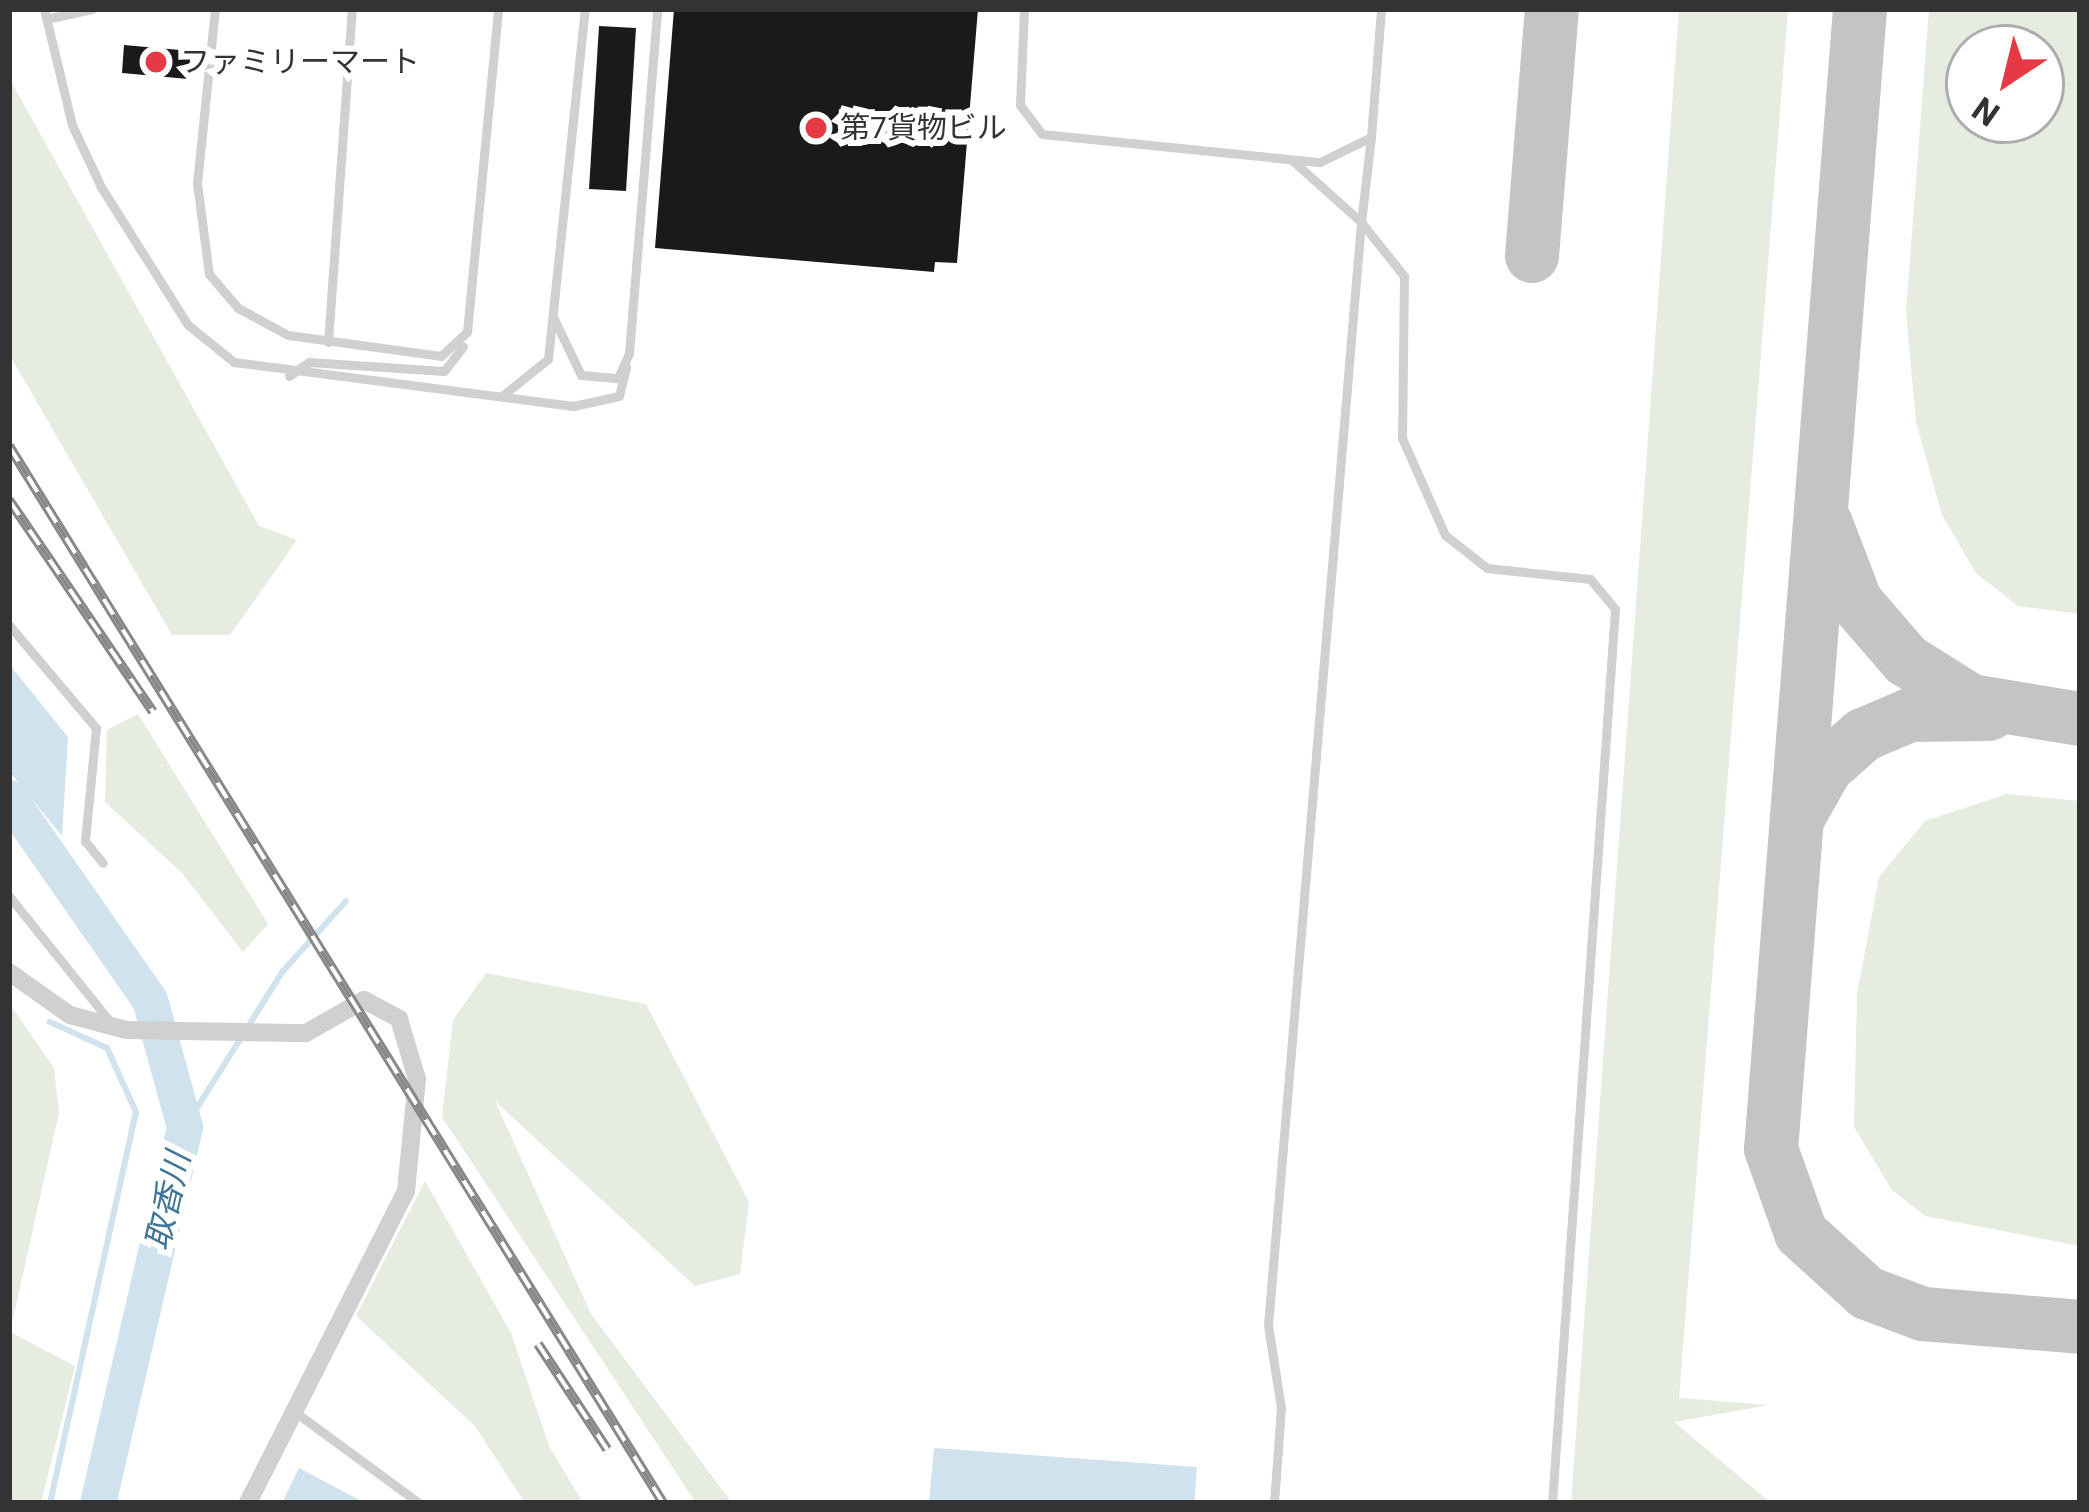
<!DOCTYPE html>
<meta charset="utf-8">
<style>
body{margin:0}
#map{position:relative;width:2089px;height:1512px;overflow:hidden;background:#fff;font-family:Roboto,"Noto Sans JP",sans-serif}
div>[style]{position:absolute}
.green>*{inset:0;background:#e6ecdf}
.water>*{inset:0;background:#cfe2ee}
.stream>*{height:6px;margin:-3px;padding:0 3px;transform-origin:3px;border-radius:3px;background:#cfe2ee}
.river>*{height:36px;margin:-18px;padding:0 18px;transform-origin:18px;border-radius:18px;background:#cfe2ee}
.taxiway>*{height:54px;margin:-27px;padding:0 27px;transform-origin:27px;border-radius:27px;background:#c4c4c4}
.building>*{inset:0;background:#1a1a1a}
.service>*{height:9px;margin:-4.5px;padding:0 4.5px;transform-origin:4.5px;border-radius:4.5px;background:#d0d0d0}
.minor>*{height:18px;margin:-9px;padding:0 9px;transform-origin:9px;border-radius:9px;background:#d0d0d0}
.rail>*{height:10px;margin-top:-5px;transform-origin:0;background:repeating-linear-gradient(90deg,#fff 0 18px,#888 0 36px);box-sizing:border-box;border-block:3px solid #888}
.dots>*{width:33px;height:33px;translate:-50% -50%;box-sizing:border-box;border:6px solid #fff;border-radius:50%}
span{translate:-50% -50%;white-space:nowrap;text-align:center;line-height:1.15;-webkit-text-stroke:12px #fff;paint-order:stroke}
.poi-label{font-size:30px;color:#333}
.left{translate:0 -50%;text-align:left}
.water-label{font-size:33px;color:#3f7597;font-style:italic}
.frame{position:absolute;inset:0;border:12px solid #333;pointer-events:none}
.north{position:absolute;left:1945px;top:24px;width:120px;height:120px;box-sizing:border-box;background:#fff;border:3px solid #adadad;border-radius:50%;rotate:215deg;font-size:33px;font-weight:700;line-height:48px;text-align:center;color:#333}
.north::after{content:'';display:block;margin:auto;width:42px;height:54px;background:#e63946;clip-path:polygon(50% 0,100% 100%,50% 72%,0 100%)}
</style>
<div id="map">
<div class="green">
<i style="clip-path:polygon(1679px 9px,1788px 9px,1679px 1398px,1769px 1405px,1674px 1422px,1771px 1503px,1571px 1503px)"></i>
<i style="clip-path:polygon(evenodd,1929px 9px,2080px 9px,2080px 614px,2018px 606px,1976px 573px,1942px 515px,1916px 422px,1906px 312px,1929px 9px,2041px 48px,2041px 120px,1969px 120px,1969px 48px,2041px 48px)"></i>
<i style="clip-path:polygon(9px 78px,259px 526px,297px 540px,230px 635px,172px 635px,9px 354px)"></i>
<i style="clip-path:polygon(138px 714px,268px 924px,243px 952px,182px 873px,105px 802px,107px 730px)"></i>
<i style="clip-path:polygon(2007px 794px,2080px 801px,2080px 1246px,1925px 1216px,1892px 1190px,1854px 1127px,1857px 994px,1879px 877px,1925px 821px)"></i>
<i style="clip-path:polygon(486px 973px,646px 1004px,749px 1202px,740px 1274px,695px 1286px,495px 1101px,591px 1314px,732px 1503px,696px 1503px,442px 1117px,453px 1020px)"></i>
<i style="clip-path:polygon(9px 1003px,54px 1068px,59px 1113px,10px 1332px,75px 1366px,41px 1503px,9px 1503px)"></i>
<i style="clip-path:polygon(425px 1181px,511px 1333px,549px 1446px,583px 1503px,525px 1503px,475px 1426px,356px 1316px)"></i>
</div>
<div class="water">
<i style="clip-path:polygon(9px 664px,68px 737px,62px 836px,9px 771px)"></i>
<i style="clip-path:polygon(934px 1448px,1197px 1467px,1194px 1503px,929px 1503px)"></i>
<i style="clip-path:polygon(299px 1468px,365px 1503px,282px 1503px)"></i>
</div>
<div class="stream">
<i style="left:185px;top:1127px;width:184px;rotate:-57.9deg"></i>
<i style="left:283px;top:971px;width:94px;rotate:-48deg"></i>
<i style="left:50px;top:1503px;width:400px;rotate:-77.6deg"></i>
<i style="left:136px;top:1112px;width:70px;rotate:-114.4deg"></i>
<i style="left:107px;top:1048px;width:63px;rotate:-155.5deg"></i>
</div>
<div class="river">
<i style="left:9px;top:798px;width:246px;rotate:55.1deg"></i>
<i style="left:150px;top:1000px;width:132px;rotate:74.6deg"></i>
<i style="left:185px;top:1127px;width:386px;rotate:103deg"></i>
</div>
<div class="taxiway">
<i style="left:1860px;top:9px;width:1143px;rotate:94.46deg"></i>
<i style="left:1771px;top:1149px;width:89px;rotate:70.3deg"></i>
<i style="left:1801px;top:1233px;width:89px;rotate:42.3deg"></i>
<i style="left:1867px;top:1293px;width:60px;rotate:20.6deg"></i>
<i style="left:1923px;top:1314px;width:158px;rotate:4.7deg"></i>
<i style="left:1532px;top:256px;width:248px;rotate:-85.4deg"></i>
<i style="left:1826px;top:524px;width:84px;rotate:69deg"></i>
<i style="left:1856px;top:602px;width:77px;rotate:49.2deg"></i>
<i style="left:1906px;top:660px;width:77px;rotate:32.2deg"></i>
<i style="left:1971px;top:701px;width:110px;rotate:9.4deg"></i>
<i style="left:1799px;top:816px;width:55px;rotate:-60.6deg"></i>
<i style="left:1826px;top:768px;width:50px;rotate:-41.7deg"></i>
<i style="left:1863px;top:735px;width:51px;rotate:-23.1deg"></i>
<i style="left:1910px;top:715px;width:79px;rotate:-0.7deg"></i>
</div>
<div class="building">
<i style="clip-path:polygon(674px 9px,978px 9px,957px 263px,935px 262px,934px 272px,655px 248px)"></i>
<i style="clip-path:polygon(599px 26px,636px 28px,626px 191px,589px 189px)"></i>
<i style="clip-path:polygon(124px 45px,191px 51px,188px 79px,122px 73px)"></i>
</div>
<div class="service">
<i style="left:44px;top:9px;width:119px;rotate:76.4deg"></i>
<i style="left:72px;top:125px;width:68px;rotate:64.9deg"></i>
<i style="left:101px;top:187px;width:163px;rotate:57.8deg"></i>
<i style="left:188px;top:325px;width:59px;rotate:38.8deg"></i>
<i style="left:234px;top:362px;width:342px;rotate:7.4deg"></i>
<i style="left:573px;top:406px;width:47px;rotate:-12.3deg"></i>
<i style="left:619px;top:396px;width:30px;rotate:-76deg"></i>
<i style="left:215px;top:9px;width:175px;rotate:95.9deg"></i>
<i style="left:197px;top:183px;width:92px;rotate:82.5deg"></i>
<i style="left:209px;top:274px;width:45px;rotate:49.5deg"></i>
<i style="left:238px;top:308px;width:57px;rotate:28.4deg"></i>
<i style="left:288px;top:335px;width:154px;rotate:7.8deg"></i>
<i style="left:441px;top:356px;width:35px;rotate:-43deg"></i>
<i style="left:467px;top:332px;width:324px;rotate:-84.5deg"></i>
<i style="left:1024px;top:9px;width:96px;rotate:92.4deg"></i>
<i style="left:1020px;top:105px;width:36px;rotate:53deg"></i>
<i style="left:1042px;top:134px;width:279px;rotate:5.8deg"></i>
<i style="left:1320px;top:162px;width:57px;rotate:-26.1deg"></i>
<i style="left:1371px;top:137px;width:128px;rotate:-85.5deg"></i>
<i style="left:46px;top:19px;width:47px;rotate:-12.3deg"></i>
<i style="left:1371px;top:137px;width:86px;rotate:96.7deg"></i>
<i style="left:1361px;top:222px;width:69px;rotate:51.5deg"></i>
<i style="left:1404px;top:276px;width:162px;rotate:90.7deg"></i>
<i style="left:1402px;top:438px;width:106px;rotate:66.1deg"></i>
<i style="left:1445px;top:535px;width:53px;rotate:38.2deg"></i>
<i style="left:1487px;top:568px;width:104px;rotate:6.1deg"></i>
<i style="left:1590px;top:579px;width:39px;rotate:50deg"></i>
<i style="left:1615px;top:609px;width:896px;rotate:94.03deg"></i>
<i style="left:554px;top:319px;width:62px;rotate:64.3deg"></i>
<i style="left:581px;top:375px;width:37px;rotate:5deg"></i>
<i style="left:618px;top:378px;width:27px;rotate:-66deg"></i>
<i style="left:629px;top:353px;width:345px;rotate:-85.3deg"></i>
<i style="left:328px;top:342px;width:334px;rotate:-85.9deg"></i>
<i style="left:289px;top:376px;width:24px;rotate:-35deg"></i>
<i style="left:309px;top:362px;width:135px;rotate:3.8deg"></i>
<i style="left:444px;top:371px;width:31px;rotate:-52deg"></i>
<i style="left:502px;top:396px;width:59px;rotate:-38.8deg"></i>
<i style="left:548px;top:359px;width:352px;rotate:-84deg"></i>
<i style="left:9px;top:625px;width:135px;rotate:49.8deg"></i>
<i style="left:96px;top:728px;width:114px;rotate:95.6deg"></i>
<i style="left:85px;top:841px;width:28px;rotate:51deg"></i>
<i style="left:9px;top:896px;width:163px;rotate:51.2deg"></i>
<i style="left:295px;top:1412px;width:154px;rotate:36.3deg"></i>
<i style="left:1274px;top:1503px;width:95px;rotate:-85.8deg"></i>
<i style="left:1281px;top:1408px;width:84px;rotate:-98.9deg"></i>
<i style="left:1268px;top:1325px;width:1107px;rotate:-85.18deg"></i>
<i style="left:1361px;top:222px;width:93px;rotate:-138.1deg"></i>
</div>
<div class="minor">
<i style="left:9px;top:972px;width:75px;rotate:35.2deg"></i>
<i style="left:70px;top:1015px;width:58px;rotate:15deg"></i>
<i style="left:126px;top:1030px;width:180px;rotate:1deg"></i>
<i style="left:306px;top:1033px;width:67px;rotate:-29.6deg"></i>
<i style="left:364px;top:1000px;width:40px;rotate:28deg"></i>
<i style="left:399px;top:1019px;width:63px;rotate:73.3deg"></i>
<i style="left:417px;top:1079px;width:113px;rotate:95.6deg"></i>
<i style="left:406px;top:1191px;width:350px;rotate:116.9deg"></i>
</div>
<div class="rail">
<i style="left:9px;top:446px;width:1243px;rotate:58.25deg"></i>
<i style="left:9px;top:500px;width:256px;rotate:55.8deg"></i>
<i style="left:538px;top:1344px;width:126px;rotate:56.7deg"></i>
</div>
<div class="dots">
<i style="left:156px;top:62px;background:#e63946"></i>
<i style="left:816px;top:128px;background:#e63946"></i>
</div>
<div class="poi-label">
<span class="left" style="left:180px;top:62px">ファミリーマート</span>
<span class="left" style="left:840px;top:128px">第7貨物ビル</span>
</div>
<div class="water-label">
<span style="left:168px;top:1201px;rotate:-77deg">取香川</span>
</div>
<div class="frame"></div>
<div class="north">N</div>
</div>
